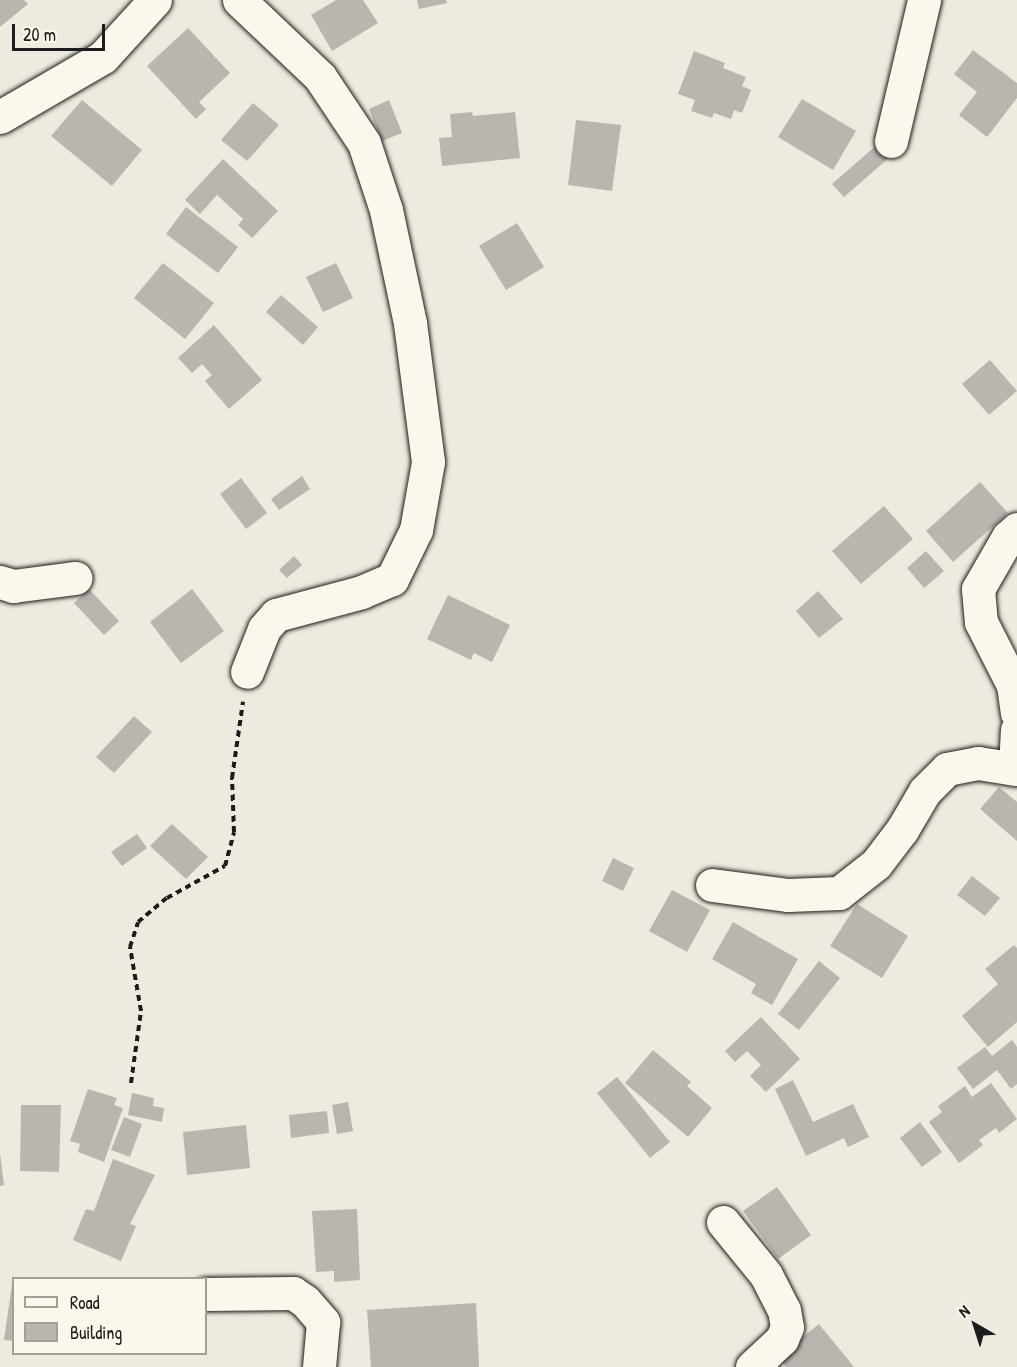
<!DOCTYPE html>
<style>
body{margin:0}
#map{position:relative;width:1017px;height:1367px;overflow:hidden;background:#eeeadf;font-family:"Patrick Hand",sans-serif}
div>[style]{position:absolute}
.building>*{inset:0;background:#b9b6af}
.path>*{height:4px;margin-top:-2px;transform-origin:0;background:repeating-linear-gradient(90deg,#1c1c1c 0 6px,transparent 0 10.5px)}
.roads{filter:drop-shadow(0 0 2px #1c1c1c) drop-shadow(0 0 2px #1c1c1c)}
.street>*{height:33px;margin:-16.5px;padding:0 16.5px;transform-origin:16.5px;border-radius:16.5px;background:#fbf7ec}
span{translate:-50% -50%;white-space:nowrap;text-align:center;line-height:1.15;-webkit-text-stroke:5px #fbf7ec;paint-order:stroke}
.legend{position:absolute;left:12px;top:1277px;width:195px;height:78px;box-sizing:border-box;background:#fbf7ec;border:2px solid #a29f99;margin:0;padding:8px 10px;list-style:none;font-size:18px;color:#1c1c1c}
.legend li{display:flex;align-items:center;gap:12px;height:30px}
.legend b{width:30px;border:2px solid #a29f99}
.north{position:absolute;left:945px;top:1295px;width:60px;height:60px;-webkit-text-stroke:4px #fbf7ec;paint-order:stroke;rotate:321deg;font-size:16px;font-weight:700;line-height:24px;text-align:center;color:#1c1c1c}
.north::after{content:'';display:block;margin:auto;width:21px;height:27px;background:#1c1c1c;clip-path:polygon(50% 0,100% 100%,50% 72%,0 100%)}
.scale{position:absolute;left:12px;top:24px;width:93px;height:27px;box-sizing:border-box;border:3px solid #1c1c1c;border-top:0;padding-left:8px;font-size:18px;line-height:21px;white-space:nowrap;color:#1c1c1c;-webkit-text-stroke:4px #fbf7ec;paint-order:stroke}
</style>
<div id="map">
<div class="building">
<i style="clip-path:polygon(0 0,24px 0,28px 4px,0 27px)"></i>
<i style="clip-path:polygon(336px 0,363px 0,378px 23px,332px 51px,311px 15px)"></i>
<i style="clip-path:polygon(417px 0,446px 0,447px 3px,419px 9px)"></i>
<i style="clip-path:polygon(188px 28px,230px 73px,199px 102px,206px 109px,196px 119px,147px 66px)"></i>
<i style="clip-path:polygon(973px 50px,1017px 83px,1017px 98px,987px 137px,959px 115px,977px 92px,954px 74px)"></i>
<i style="clip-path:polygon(694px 51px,725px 63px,723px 68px,746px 77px,742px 86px,751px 90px,742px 113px,734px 110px,731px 119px,714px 113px,712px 118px,691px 111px,695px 100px,678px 94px)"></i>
<i style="clip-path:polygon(802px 99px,856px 131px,833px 170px,778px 137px)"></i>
<i style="clip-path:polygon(82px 100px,142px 150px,112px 186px,51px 136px)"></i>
<i style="clip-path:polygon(389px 100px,402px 133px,382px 141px,369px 109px)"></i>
<i style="clip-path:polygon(253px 103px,279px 125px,247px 161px,221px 140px)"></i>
<i style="clip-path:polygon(472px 112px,473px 116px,515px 112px,520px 158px,442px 166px,439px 138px,452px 137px,450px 114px)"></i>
<i style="clip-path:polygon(576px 120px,621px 125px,612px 191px,568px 185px)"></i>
<i style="clip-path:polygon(879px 143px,891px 156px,844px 197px,832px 184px)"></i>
<i style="clip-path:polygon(223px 159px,278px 211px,252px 238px,238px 225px,243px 219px,217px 195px,200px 214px,185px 200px)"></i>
<i style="clip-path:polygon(186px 207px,238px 247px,218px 273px,166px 234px)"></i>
<i style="clip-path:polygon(517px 223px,544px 267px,506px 290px,479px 246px)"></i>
<i style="clip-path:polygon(163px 263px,214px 303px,185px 339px,134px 298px)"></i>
<i style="clip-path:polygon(336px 263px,353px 298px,323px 312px,306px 277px)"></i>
<i style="clip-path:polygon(281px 295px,318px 327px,303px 345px,266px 312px)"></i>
<i style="clip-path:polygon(214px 325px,262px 380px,229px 409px,205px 381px,212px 375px,202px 364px,192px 373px,178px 358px)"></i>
<i style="clip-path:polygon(990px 360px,1017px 391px,989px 415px,962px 384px)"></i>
<i style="clip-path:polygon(302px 476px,310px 489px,279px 510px,271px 499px)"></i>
<i style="clip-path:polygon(241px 478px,267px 513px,246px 529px,220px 494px)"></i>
<i style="clip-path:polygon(980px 482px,1008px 513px,953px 562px,926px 531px)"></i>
<i style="clip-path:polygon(884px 506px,913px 539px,861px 584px,832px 551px)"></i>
<i style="clip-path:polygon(926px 551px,944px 571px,924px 588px,907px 568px)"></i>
<i style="clip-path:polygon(294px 556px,302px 565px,287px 578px,279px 570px)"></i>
<i style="clip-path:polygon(89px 589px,119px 621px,104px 635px,74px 603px)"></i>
<i style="clip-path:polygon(192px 589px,224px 631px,181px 663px,150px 622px)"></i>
<i style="clip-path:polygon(818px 591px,843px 619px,819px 638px,796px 611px)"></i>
<i style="clip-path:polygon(448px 595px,510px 625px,492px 662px,474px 653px,471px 660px,427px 639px)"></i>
<i style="clip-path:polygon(134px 716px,152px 732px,114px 773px,96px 757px)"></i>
<i style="clip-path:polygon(999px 787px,1017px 802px,1017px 841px,980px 809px)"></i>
<i style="clip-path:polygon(172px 824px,208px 857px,186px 879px,150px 846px)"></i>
<i style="clip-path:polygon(137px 834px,147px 848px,122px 866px,111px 852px)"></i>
<i style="clip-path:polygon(613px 858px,634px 868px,623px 891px,602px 881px)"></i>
<i style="clip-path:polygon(972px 876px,1000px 898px,985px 916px,957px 895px)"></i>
<i style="clip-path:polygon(672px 890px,710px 910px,687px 952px,649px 931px)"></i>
<i style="clip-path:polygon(857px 904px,908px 936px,882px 978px,830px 946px)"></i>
<i style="clip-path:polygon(733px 922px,798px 959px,772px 1005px,751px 993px,756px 984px,712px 959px)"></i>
<i style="clip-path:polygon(1014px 945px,1017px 948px,1017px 1022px,988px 1047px,962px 1016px,998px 984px,985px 969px)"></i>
<i style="clip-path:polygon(819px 961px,840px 978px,799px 1030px,778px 1014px)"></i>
<i style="clip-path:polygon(761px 1017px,800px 1059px,766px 1092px,750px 1076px,761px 1065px,747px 1051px,735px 1062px,725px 1051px)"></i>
<i style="clip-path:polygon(1012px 1040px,1017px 1047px,1017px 1084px,1011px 1089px,997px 1070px,973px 1089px,957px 1068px,985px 1047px,992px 1056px)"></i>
<i style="clip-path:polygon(653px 1050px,691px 1082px,687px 1086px,712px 1108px,688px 1137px,625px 1083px)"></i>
<i style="clip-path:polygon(617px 1077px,670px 1142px,650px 1158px,597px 1093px)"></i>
<i style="clip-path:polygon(793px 1080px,813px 1122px,853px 1104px,869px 1137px,848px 1147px,844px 1138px,806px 1156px,775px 1089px)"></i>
<i style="clip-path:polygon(991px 1083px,1017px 1119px,999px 1133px,996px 1128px,979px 1140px,983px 1145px,959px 1163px,929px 1122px,942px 1112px,938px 1106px,965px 1086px,972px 1097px)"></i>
<i style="clip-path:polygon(88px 1089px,117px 1098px,114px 1105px,123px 1108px,104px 1162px,78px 1152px,80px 1144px,70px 1141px)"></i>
<i style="clip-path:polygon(132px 1093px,154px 1098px,153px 1106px,164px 1108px,162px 1122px,128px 1115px)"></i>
<i style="clip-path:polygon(348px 1102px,353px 1131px,337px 1134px,332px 1105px)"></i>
<i style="clip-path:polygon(21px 1105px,61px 1105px,59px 1172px,20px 1171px)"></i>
<i style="clip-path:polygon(327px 1111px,329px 1133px,291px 1138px,289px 1115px)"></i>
<i style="clip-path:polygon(124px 1117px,142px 1124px,130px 1157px,111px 1150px)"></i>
<i style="clip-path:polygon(920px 1122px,942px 1152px,922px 1167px,900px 1138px)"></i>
<i style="clip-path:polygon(246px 1125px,250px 1168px,187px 1175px,183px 1132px)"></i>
<i style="clip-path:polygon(0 1153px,4px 1185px,0 1186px)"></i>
<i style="clip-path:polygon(113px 1159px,155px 1175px,130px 1224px,136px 1226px,121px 1261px,73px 1240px,86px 1209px,94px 1211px)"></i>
<i style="clip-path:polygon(777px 1187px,811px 1235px,778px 1259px,743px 1211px)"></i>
<i style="clip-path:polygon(357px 1209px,360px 1280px,334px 1282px,334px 1271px,316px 1272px,312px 1211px)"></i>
<i style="clip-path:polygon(12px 1284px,14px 1284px,14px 1341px,4px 1340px)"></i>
<i style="clip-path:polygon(476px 1303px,479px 1367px,371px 1367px,367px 1310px)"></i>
<i style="clip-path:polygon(819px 1324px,854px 1367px,786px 1367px,778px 1357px)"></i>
</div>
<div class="path">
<i style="left:131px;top:1083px;width:73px;rotate:-82.1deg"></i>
<i style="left:141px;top:1011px;width:65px;rotate:-99.8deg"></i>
<i style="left:130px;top:947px;width:26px;rotate:-72deg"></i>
<i style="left:138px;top:922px;width:38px;rotate:-40deg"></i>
<i style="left:167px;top:898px;width:66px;rotate:-28.9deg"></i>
<i style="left:225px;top:866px;width:35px;rotate:-75deg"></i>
<i style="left:234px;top:832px;width:54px;rotate:-92.1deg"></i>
<i style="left:232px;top:778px;width:77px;rotate:-81.8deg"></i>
</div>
<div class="roads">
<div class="street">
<i style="left:239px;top:0;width:112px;rotate:43.5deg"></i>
<i style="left:320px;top:77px;width:79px;rotate:56.3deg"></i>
<i style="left:364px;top:143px;width:71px;rotate:71.8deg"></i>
<i style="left:386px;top:210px;width:116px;rotate:78deg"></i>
<i style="left:410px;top:323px;width:140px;rotate:82.6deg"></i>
<i style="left:428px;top:462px;width:69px;rotate:100deg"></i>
<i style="left:416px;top:530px;width:55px;rotate:116.1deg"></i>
<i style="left:392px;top:579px;width:33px;rotate:157deg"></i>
<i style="left:362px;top:592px;width:89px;rotate:165deg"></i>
<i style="left:276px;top:615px;width:18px;rotate:131deg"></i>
<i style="left:264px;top:629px;width:46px;rotate:111.6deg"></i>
<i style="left:0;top:117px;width:119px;rotate:-30.2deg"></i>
<i style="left:103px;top:57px;width:77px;rotate:-47.6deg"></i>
<i style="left:891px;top:141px;width:145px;rotate:-76.8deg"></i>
<i style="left:1017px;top:529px;width:12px;rotate:138deg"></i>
<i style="left:1008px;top:537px;width:60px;rotate:120deg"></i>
<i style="left:978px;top:589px;width:33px;rotate:85deg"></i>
<i style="left:981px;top:622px;width:71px;rotate:63.1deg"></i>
<i style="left:1013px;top:685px;width:28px;rotate:82deg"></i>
<i style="left:0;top:582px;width:14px;rotate:17deg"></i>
<i style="left:13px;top:586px;width:63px;rotate:-7.4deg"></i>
<i style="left:1015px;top:767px;width:37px;rotate:-87deg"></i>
<i style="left:712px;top:885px;width:77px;rotate:7.5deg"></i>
<i style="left:788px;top:895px;width:51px;rotate:-2.2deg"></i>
<i style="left:839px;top:893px;width:47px;rotate:-38.1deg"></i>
<i style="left:876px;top:864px;width:43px;rotate:-52.6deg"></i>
<i style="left:902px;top:830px;width:45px;rotate:-59.5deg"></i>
<i style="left:925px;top:791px;width:31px;rotate:-45deg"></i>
<i style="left:947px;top:769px;width:32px;rotate:-11deg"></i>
<i style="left:978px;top:763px;width:39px;rotate:9deg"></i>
<i style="left:723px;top:1222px;width:68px;rotate:50.9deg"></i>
<i style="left:766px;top:1275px;width:39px;rotate:63deg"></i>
<i style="left:784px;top:1310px;width:17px;rotate:80deg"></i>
<i style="left:787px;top:1327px;width:13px;rotate:113deg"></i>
<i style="left:782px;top:1339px;width:41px;rotate:137deg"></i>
<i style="left:206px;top:1294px;width:87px;rotate:-0.7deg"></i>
<i style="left:293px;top:1293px;width:14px;rotate:34deg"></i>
<i style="left:305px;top:1301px;width:28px;rotate:49deg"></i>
<i style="left:323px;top:1322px;width:45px;rotate:95.1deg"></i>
</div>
</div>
<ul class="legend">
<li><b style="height:8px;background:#fbf7ec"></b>Road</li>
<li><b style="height:16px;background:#b9b6af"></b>Building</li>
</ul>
<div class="north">N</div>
<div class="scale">20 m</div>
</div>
